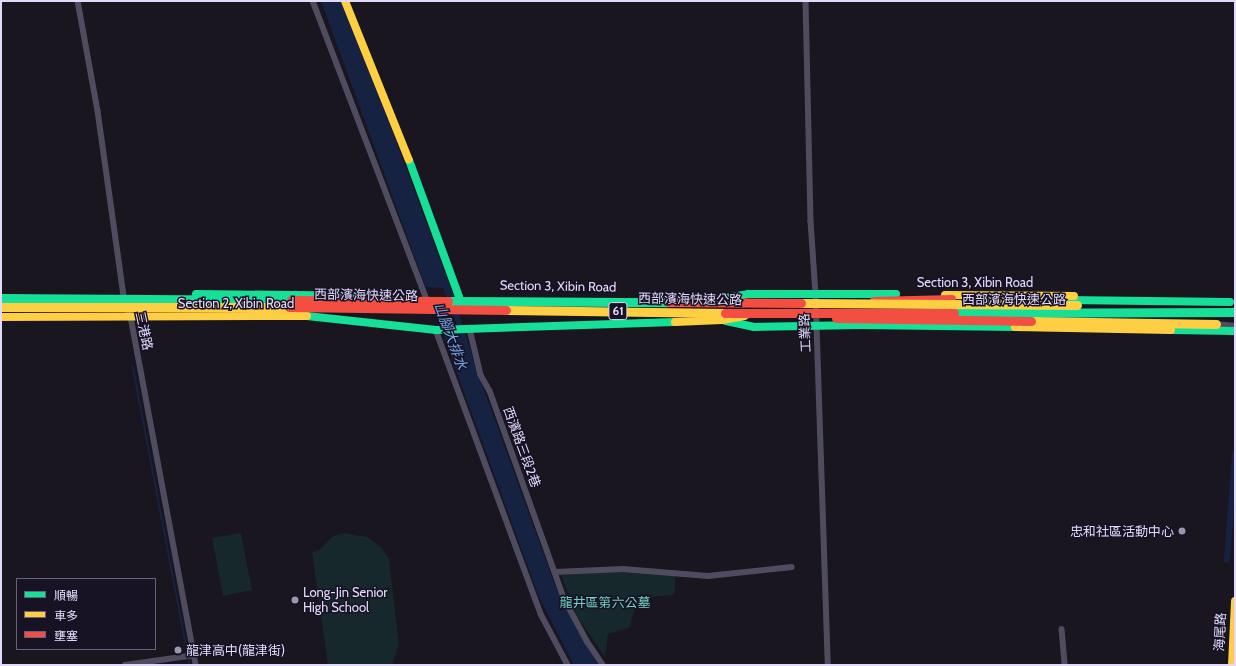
<!DOCTYPE html>
<meta charset="utf-8">
<style>
body{margin:0}
#map{position:relative;width:1236px;height:666px;overflow:hidden;background:#191620;font-family:Cabin,"Noto Sans TC",sans-serif}
div>[style]{position:absolute}
.green>*{inset:0;background:#16282b}
.water>*{inset:0;background:#152242}
.pier>*{inset:0;background:#191620}
.stream>*{height:1.5px;margin:-0.75px;padding:0 0.75px;transform-origin:0.75px;border-radius:0.75px;background:#152242}
.canal>*{height:6px;margin:-3px;padding:0 3px;transform-origin:3px;border-radius:3px;background:#152242}
.street>*{height:5.5px;margin:-2.75px;padding:0 2.75px;transform-origin:2.75px;border-radius:2.75px;background:#4f4c5f}
.fast>*{height:8px;margin:-4px;padding:0 4px;transform-origin:4px;border-radius:4px;background:#16e098}
.slow>*{height:8px;margin:-4px;padding:0 4px;transform-origin:4px;border-radius:4px;background:#ffcf43}
.jam>*{height:8px;margin:-4px;padding:0 4px;transform-origin:4px;border-radius:4px;background:#f24e42}
.fast-bridge>*{height:9px;margin:-4.5px;padding:0 4.5px;transform-origin:4.5px;border-radius:4.5px;background:#16e098}
.slow-bridge>*{height:9px;margin:-4.5px;padding:0 4.5px;transform-origin:4.5px;border-radius:4.5px;background:#ffcf43}
.jam-bridge>*{height:9px;margin:-4.5px;padding:0 4.5px;transform-origin:4.5px;border-radius:4.5px;background:#f24e42}
.dots>*{width:11px;height:11px;translate:-50% -50%;box-sizing:border-box;border:2px solid #171224;border-radius:50%}
span{translate:-50% -50%;white-space:nowrap;text-align:center;line-height:1.15;-webkit-text-stroke:3px #171224;paint-order:stroke}
.shield-label span{padding:1px 3px;background:#171224;border:1px solid;border-radius:3px;-webkit-text-stroke-width:0}
.shield-label{font-size:12px;color:#e1dafa;font-weight:700}
.street-label{font-size:13px;color:#e1dafa}
.poi-label{font-size:13px;color:#e1dafa}
.right{translate:-100% -50%;text-align:right}
.left{translate:0 -50%;text-align:left}
.park-label{font-size:13px;color:#70d0c2}
.water-label{font-size:14px;color:#76a9ec;font-style:italic}
.frame{position:absolute;inset:0;border:2px solid #e1dafa;pointer-events:none}
.legend{position:absolute;left:16px;top:578px;width:140px;height:72px;box-sizing:border-box;background:#171224;border:1px solid #68627a;margin:0;padding:5px 7px;list-style:none;font-size:12px;color:#e1dafa}
.legend li{display:flex;align-items:center;gap:8px;height:20px}
.legend b{width:20px;border:1px solid #68627a}
</style>
<div id="map">
<div class="green">
<i style="clip-path:polygon(241px 533px,252px 590px,223px 596px,212px 538px)"></i>
<i style="clip-path:polygon(345px 533px,367px 537px,382px 548px,389px 559px,399px 645px,392px 665px,328px 665px,312px 552px,319px 550px,333px 536px)"></i>
<i style="clip-path:polygon(638px 568px,676px 574px,674px 595px,638px 598px,629px 628px,608px 634px,605px 657px,577px 616px,561px 575px)"></i>
</div>
<div class="water">
<i style="clip-path:polygon(321px 1px,344px 1px,451px 289px,477px 371px,555px 585px,578px 632px,598px 665px,574px 665px,539px 597px)"></i>
</div>
<div class="pier">
<i style="clip-path:polygon(424px 287px,443px 288px,459px 330px,440px 330px)"></i>
</div>
<div class="stream">
<i style="left:133px;top:366px;width:304px;rotate:79.2deg"></i>
</div>
<div class="canal">
<i style="left:1227px;top:560px;width:106px;rotate:-85.7deg"></i>
</div>
<div class="street">
<i style="left:78px;top:1px;width:112px;rotate:79.7deg"></i>
<i style="left:98px;top:111px;width:187px;rotate:82deg"></i>
<i style="left:124px;top:296px;width:22px;rotate:72deg"></i>
<i style="left:131px;top:317px;width:354px;rotate:79.4deg"></i>
<i style="left:313px;top:1px;width:317px;rotate:69.1deg"></i>
<i style="left:806px;top:1px;width:220px;rotate:88.7deg"></i>
<i style="left:811px;top:221px;width:74px;rotate:86.1deg"></i>
<i style="left:816px;top:295px;width:370px;rotate:88.1deg"></i>
<i style="left:1216px;top:324px;width:19px;rotate:6deg"></i>
<i style="left:470px;top:329px;width:47px;rotate:76.6deg"></i>
<i style="left:481px;top:375px;width:18px;rotate:61deg"></i>
<i style="left:490px;top:391px;width:220px;rotate:70.3deg"></i>
<i style="left:564px;top:598px;width:49px;rotate:61.9deg"></i>
<i style="left:587px;top:641px;width:29px;rotate:56deg"></i>
<i style="left:436px;top:330px;width:303px;rotate:69.7deg"></i>
<i style="left:541px;top:614px;width:58px;rotate:62.1deg"></i>
<i style="left:555px;top:572px;width:68px;rotate:-2.5deg"></i>
<i style="left:623px;top:569px;width:85px;rotate:4.7deg"></i>
<i style="left:708px;top:576px;width:84px;rotate:-6.1deg"></i>
<i style="left:1062px;top:629px;width:36px;rotate:85deg"></i>
<i style="left:125px;top:665px;width:71px;rotate:-8.1deg"></i>
</div>
<div class="fast">
<i style="left:409px;top:160px;width:146px;rotate:69.9deg"></i>
<i style="left:196px;top:294px;width:180px;rotate:0.6deg"></i>
<i style="left:720px;top:299px;width:28px;rotate:-10deg"></i>
<i style="left:748px;top:294px;width:148px"></i>
<i style="left:1066px;top:300px;width:164px;rotate:0.7deg"></i>
<i style="left:307px;top:316px;width:130px;rotate:6.2deg"></i>
<i style="left:436px;top:330px;width:239px;rotate:-1.9deg"></i>
<i style="left:726px;top:321px;width:29px;rotate:12deg"></i>
<i style="left:754px;top:327px;width:107px;rotate:-1.1deg"></i>
<i style="left:861px;top:325px;width:154px;rotate:0.7deg"></i>
<i style="left:1171px;top:330px;width:64px;rotate:0.9deg"></i>
</div>
<div class="slow">
<i style="left:345px;top:1px;width:171px;rotate:68.1deg"></i>
<i style="left:945px;top:295px;width:129px;rotate:0.4deg"></i>
<i style="left:1px;top:317px;width:306px;rotate:-0.2deg"></i>
<i style="left:675px;top:322px;width:47px;rotate:-2.4deg"></i>
<i style="left:722px;top:320px;width:23px;rotate:-10deg"></i>
<i style="left:1015px;top:327px;width:156px;rotate:1.1deg"></i>
<i style="left:1232px;top:665px;width:64px;rotate:-87.3deg"></i>
</div>
<div class="jam">
<i style="left:874px;top:301px;width:78px;rotate:-1.5deg"></i>
</div>
<div class="fast-bridge">
<i style="left:1px;top:298px;width:290px;rotate:0.4deg"></i>
<i style="left:448px;top:301px;width:220px;rotate:0.3deg"></i>
<i style="left:954px;top:313px;width:281px;rotate:-0.2deg"></i>
</div>
<div class="slow-bridge">
<i style="left:801px;top:303px;width:276px;rotate:0.4deg"></i>
<i style="left:1px;top:307px;width:288px"></i>
<i style="left:506px;top:310px;width:219px;rotate:0.8deg"></i>
<i style="left:1031px;top:321px;width:185px;rotate:0.9deg"></i>
</div>
<div class="jam-bridge">
<i style="left:291px;top:300px;width:157px;rotate:0.4deg"></i>
<i style="left:668px;top:302px;width:133px;rotate:0.4deg"></i>
<i style="left:289px;top:307px;width:217px;rotate:0.8deg"></i>
<i style="left:725px;top:313px;width:229px"></i>
<i style="left:836px;top:318px;width:195px;rotate:0.9deg"></i>
</div>
<div class="dots">
<i style="left:1182px;top:531px;background:#9b95ae"></i>
<i style="left:295px;top:600px;background:#9b95ae"></i>
<i style="left:178px;top:650px;background:#9b95ae"></i>
</div>
<div class="shield-label">
<span style="left:618px;top:311px">61</span>
</div>
<div class="street-label">
<span style="left:975px;top:282px">Section 3, Xibin Road</span>
<span style="left:558px;top:286px;rotate:1deg">Section 3, Xibin Road</span>
<span style="left:366px;top:295px;rotate:1deg">西部濱海快速公路</span>
<span style="left:690px;top:299px;rotate:1deg">西部濱海快速公路</span>
<span style="left:1014px;top:299px">西部濱海快速公路</span>
<span style="left:236px;top:303px">Section 2, Xibin Road</span>
<span style="left:144px;top:331px;rotate:78deg">三港路</span>
<span style="left:805px;top:333px;rotate:-93deg">工業路</span>
<span style="left:522px;top:447px;rotate:70deg">西濱路三段2巷</span>
<span style="left:1220px;top:632px;rotate:-87deg">海尾路</span>
</div>
<div class="poi-label">
<span class="right" style="left:1174px;top:531px">忠和社區活動中心</span>
<span class="left" style="left:303px;top:600px">Long-Jin Senior<br>High School</span>
<span class="left" style="left:186px;top:650px">龍津高中(龍津街)</span>
</div>
<div class="park-label">
<span style="left:605px;top:602px">龍井區第六公墓</span>
</div>
<div class="water-label">
<span style="left:451px;top:336px;rotate:70deg">山腳大排水</span>
</div>
<div class="frame"></div>
<ul class="legend">
<li><b style="height:5px;background:#16e098"></b>順暢</li>
<li><b style="height:5px;background:#ffcf43"></b>車多</li>
<li><b style="height:5px;background:#f24e42"></b>壅塞</li>
</ul>
</div>
